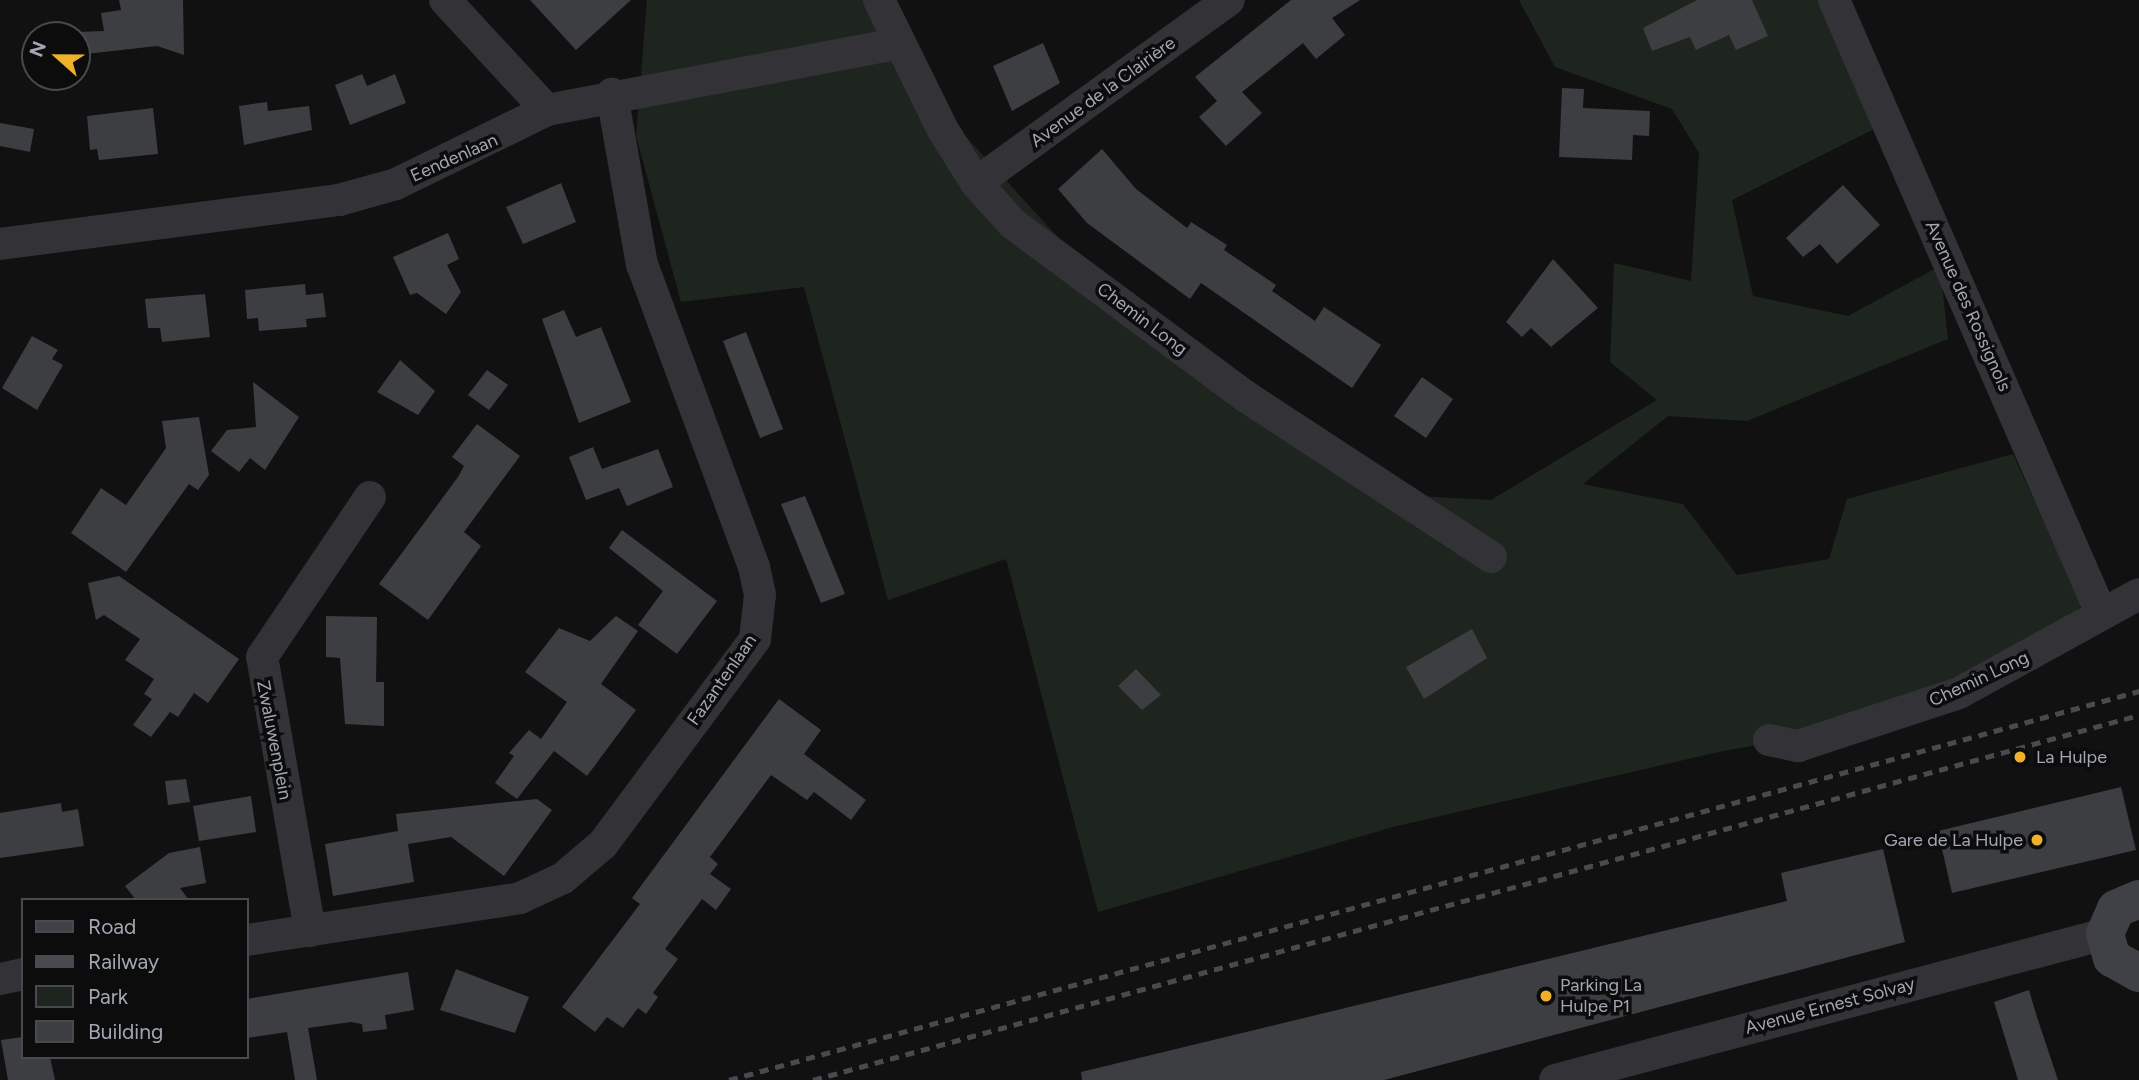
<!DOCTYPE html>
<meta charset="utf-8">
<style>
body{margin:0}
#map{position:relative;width:2139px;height:1080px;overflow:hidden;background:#111112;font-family:Figtree,sans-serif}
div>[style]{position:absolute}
.green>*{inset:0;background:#1d251e}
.building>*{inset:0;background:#3d3e42}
.minor>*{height:32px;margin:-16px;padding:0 16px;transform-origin:16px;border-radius:16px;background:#323237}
.secondary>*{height:38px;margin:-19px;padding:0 19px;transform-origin:19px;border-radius:19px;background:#404147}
.rail>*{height:5px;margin-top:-2.5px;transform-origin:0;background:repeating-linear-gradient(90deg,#494a50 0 9px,transparent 0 16px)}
.dots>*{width:19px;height:19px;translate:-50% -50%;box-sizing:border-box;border:4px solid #0c0c0d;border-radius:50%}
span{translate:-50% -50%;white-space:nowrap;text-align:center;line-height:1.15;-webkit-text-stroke:7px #0c0c0d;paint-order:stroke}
.street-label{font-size:18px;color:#a2a7b3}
.poi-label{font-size:18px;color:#a2a7b3}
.left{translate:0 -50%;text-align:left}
.right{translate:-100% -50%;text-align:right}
.legend{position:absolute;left:21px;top:898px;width:228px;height:161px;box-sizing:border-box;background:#0c0c0d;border:2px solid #484a4f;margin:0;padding:9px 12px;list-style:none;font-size:21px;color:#a2a7b3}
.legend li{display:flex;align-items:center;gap:14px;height:35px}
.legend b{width:35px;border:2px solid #484a4f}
.north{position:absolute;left:21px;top:21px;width:70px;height:70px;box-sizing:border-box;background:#0c0c0d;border:2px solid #484a4f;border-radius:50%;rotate:291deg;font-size:19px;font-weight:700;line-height:28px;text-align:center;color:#a2a7b3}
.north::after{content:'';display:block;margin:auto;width:24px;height:32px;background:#efb12c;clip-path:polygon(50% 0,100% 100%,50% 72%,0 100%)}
</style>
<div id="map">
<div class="green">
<i style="clip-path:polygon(647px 0,867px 0,898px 62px,1076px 257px,1415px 496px,1491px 500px,1657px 400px,1610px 362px,1614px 263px,1691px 281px,1699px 153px,1672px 109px,1555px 67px,1519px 0,1818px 0,1880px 126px,1732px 200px,1753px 296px,1848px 316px,1940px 266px,1948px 339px,1747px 421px,1668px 416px,1583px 484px,1683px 504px,1737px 575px,1829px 559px,1847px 499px,2013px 454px,2082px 605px,2060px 630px,1877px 724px,1723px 751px,1393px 827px,1098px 912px,1006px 559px,888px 600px,804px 287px,681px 302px,636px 136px)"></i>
</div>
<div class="building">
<i style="clip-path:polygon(119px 0,183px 0,184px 55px,157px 46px,77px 55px,77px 32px,104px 31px,101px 13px,121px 10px)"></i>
<i style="clip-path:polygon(530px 0,631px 0,576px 50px)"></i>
<i style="clip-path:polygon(1291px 0,1360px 0,1332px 18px,1345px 35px,1316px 59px,1303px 43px,1242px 92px,1262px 113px,1226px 146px,1199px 117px,1217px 101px,1195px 77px)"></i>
<i style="clip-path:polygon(1697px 0,1752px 0,1768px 36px,1736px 50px,1729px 35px,1696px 50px,1690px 37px,1652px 51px,1643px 28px)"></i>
<i style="clip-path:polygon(1043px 43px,1060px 83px,1012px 111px,993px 66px)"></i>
<i style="clip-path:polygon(362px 74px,367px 86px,395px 74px,406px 103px,350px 125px,335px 85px)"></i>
<i style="clip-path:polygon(1562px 88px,1584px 89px,1583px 108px,1650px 111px,1649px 136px,1633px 135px,1632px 160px,1559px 157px)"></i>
<i style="clip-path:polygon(267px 102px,268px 111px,309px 106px,312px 130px,244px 145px,239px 106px)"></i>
<i style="clip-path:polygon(153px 108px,158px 154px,99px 160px,97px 149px,90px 150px,87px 116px)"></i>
<i style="clip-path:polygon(0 123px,34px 129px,30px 152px,0 146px)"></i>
<i style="clip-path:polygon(1102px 149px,1136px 189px,1187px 228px,1191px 222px,1227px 245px,1224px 250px,1276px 285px,1272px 291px,1315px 321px,1324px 307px,1381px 345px,1352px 388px,1201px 283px,1190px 299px,1087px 223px,1058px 189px)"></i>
<i style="clip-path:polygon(561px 183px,576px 222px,523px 244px,506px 207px)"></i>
<i style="clip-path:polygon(1843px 185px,1880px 225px,1837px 264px,1820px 244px,1803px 257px,1786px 238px)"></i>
<i style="clip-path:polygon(448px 233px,459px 259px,447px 265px,461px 292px,446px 314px,417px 293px,410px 295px,393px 257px)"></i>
<i style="clip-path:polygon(1553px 259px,1598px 308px,1551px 347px,1531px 328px,1522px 337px,1506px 322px)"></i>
<i style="clip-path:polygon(305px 284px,306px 295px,323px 293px,326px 317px,306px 319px,307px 327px,259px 331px,258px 318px,247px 319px,245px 290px)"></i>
<i style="clip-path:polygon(205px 294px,210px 337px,162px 342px,160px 328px,148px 328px,145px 299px)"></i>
<i style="clip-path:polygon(564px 310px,576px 337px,601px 327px,631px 402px,579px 423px,542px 319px)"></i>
<i style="clip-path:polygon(746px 332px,783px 429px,760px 438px,723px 341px)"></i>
<i style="clip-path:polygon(32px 336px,58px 350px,52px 359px,63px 365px,37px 410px,2px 388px)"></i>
<i style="clip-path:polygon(400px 360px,435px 391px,418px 415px,377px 392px)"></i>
<i style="clip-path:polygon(487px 370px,508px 385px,489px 410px,468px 395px)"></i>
<i style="clip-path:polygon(1422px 377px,1453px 399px,1426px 438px,1394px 416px)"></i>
<i style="clip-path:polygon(253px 382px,299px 417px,265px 470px,250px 458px,239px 472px,211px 451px,227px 430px,256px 427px)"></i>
<i style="clip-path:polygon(199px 417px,209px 475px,198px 490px,189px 484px,126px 572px,71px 533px,101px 488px,126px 505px,166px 448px,162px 421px)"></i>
<i style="clip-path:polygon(477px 424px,520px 456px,464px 532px,481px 546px,428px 620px,379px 584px,458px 477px,464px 466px,452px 457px)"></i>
<i style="clip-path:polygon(593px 447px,602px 469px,658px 449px,673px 487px,627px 506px,619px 488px,586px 500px,569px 457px)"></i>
<i style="clip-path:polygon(805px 496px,845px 594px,821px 603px,781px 504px)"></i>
<i style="clip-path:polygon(622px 530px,717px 601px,677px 654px,638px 625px,663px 591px,609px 548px)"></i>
<i style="clip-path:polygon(119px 576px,239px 659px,208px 703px,194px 693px,178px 717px,170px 712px,151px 737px,133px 725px,152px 699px,144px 694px,154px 679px,125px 660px,140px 639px,104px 615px,96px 620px,88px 583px)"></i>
<i style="clip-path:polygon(326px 616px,377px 617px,376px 682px,384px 682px,384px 726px,345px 724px,340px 658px,326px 657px)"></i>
<i style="clip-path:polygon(616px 616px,638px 631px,601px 684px,636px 710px,587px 776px,554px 751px,517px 799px,495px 783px,514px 756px,509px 753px,529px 730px,541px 739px,567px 702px,525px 672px,559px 628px,590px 641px)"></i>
<i style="clip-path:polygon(1472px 629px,1487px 658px,1424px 699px,1406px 667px)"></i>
<i style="clip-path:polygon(1136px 669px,1161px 695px,1142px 710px,1118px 686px)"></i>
<i style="clip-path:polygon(779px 699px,821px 730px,804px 754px,866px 800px,851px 820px,814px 792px,807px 800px,771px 775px,710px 857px,718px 864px,710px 874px,731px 889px,716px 910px,702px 899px,665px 949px,678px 959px,653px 993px,658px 997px,646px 1014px,638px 1008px,623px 1028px,607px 1017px,595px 1032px,562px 1007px,640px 904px,632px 898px)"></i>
<i style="clip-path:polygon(186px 779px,190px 802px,168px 805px,165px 781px)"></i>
<i style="clip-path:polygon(2121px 787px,2136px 850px,1952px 893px,1938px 831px)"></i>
<i style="clip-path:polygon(251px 796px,256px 832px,199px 841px,193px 806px)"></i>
<i style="clip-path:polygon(537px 799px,552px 810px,504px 876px,451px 837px,408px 844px,414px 882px,333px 896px,325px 844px,398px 831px,396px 814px)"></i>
<i style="clip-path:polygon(61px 803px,62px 812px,78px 809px,84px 846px,0 858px,0 813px)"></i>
<i style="clip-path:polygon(200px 847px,206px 883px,180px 888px,189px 900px,136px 900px,125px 886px,169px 853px)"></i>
<i style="clip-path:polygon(1883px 849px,1905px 942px,1384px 1080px,1082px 1080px,1081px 1072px,1787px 901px,1781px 873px)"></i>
<i style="clip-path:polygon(456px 969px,529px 997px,515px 1033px,440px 1010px)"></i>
<i style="clip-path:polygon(408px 972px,414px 1010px,385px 1015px,387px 1029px,363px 1032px,362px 1024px,351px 1022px,308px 1028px,317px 1080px,295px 1080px,287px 1032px,247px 1038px,247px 999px)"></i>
<i style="clip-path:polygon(2029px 990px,2037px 1017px,2058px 1080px,2018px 1080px,1994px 1002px)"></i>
<i style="clip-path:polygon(22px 1037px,23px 1057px,50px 1057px,55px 1080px,8px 1080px,1px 1040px)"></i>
</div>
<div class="minor">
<i style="left:445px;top:0;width:150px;rotate:47.2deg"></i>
<i style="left:879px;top:0;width:145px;rotate:63.8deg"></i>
<i style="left:943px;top:130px;width:62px;rotate:58.1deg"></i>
<i style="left:976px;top:183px;width:54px;rotate:48deg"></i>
<i style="left:1012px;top:223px;width:290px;rotate:36.6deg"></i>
<i style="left:1245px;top:396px;width:294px;rotate:33.2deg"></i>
<i style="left:1834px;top:0;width:669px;rotate:66.46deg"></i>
<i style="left:976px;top:183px;width:312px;rotate:-35.9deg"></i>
<i style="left:0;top:244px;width:342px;rotate:-7.4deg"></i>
<i style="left:339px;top:200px;width:59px;rotate:-15.7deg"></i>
<i style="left:396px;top:184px;width:168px;rotate:-26.1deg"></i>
<i style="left:547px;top:110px;width:359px;rotate:-10.7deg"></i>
<i style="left:1769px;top:740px;width:30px;rotate:12deg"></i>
<i style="left:1798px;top:746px;width:169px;rotate:-18.2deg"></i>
<i style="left:1959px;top:693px;width:205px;rotate:-28.8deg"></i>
<i style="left:310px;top:931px;width:278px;rotate:-99.9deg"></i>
<i style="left:262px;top:657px;width:193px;rotate:-56deg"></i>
<i style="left:247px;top:940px;width:276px;rotate:-8.7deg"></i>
<i style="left:520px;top:898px;width:47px;rotate:-24.9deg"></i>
<i style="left:563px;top:878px;width:52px;rotate:-40.4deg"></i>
<i style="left:603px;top:844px;width:255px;rotate:-53.4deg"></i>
<i style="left:755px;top:639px;width:44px;rotate:-83.5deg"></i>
<i style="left:760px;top:595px;width:29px;rotate:-102deg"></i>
<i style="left:754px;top:567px;width:322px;rotate:-110.3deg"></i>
<i style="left:642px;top:265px;width:174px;rotate:-100deg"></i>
<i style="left:0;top:979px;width:24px;rotate:-12deg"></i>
<i style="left:1555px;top:1080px;width:569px;rotate:-14.87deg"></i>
</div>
<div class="secondary">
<i style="left:2139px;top:899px;width:25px;rotate:157deg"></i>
<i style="left:2116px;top:909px;width:27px;rotate:114deg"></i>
<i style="left:2105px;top:934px;width:25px;rotate:74deg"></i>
<i style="left:2112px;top:958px;width:31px;rotate:29deg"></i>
</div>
<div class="rail">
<i style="left:729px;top:1080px;width:1463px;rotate:-15.42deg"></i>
<i style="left:813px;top:1080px;width:1375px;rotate:-15.39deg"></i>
</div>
<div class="dots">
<i style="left:2020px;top:757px;background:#efb12c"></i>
<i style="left:2037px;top:840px;background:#efb12c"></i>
<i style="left:1546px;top:996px;background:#efb12c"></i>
</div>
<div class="street-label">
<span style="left:1103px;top:92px;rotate:-36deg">Avenue de la Clairière</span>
<span style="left:454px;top:158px;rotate:-24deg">Eendenlaan</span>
<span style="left:1968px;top:306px;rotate:66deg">Avenue des Rossignols</span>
<span style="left:1142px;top:319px;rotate:37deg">Chemin Long</span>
<span style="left:1979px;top:679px;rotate:-25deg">Chemin Long</span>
<span style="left:722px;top:680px;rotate:-55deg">Fazantenlaan</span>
<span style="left:274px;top:740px;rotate:79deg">Zwaluwenplein</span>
<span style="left:1830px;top:1006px;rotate:-15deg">Avenue Ernest Solvay</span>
</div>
<div class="poi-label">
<span class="left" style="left:2036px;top:757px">La Hulpe</span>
<span class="right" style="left:2023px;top:840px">Gare de La Hulpe</span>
<span class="left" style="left:1560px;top:996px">Parking La<br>Hulpe P1</span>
</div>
<ul class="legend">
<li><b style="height:9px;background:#404147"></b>Road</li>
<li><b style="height:9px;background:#494a50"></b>Railway</li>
<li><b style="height:19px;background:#1d251e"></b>Park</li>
<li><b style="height:19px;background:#3d3e42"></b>Building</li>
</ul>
<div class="north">N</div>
</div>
